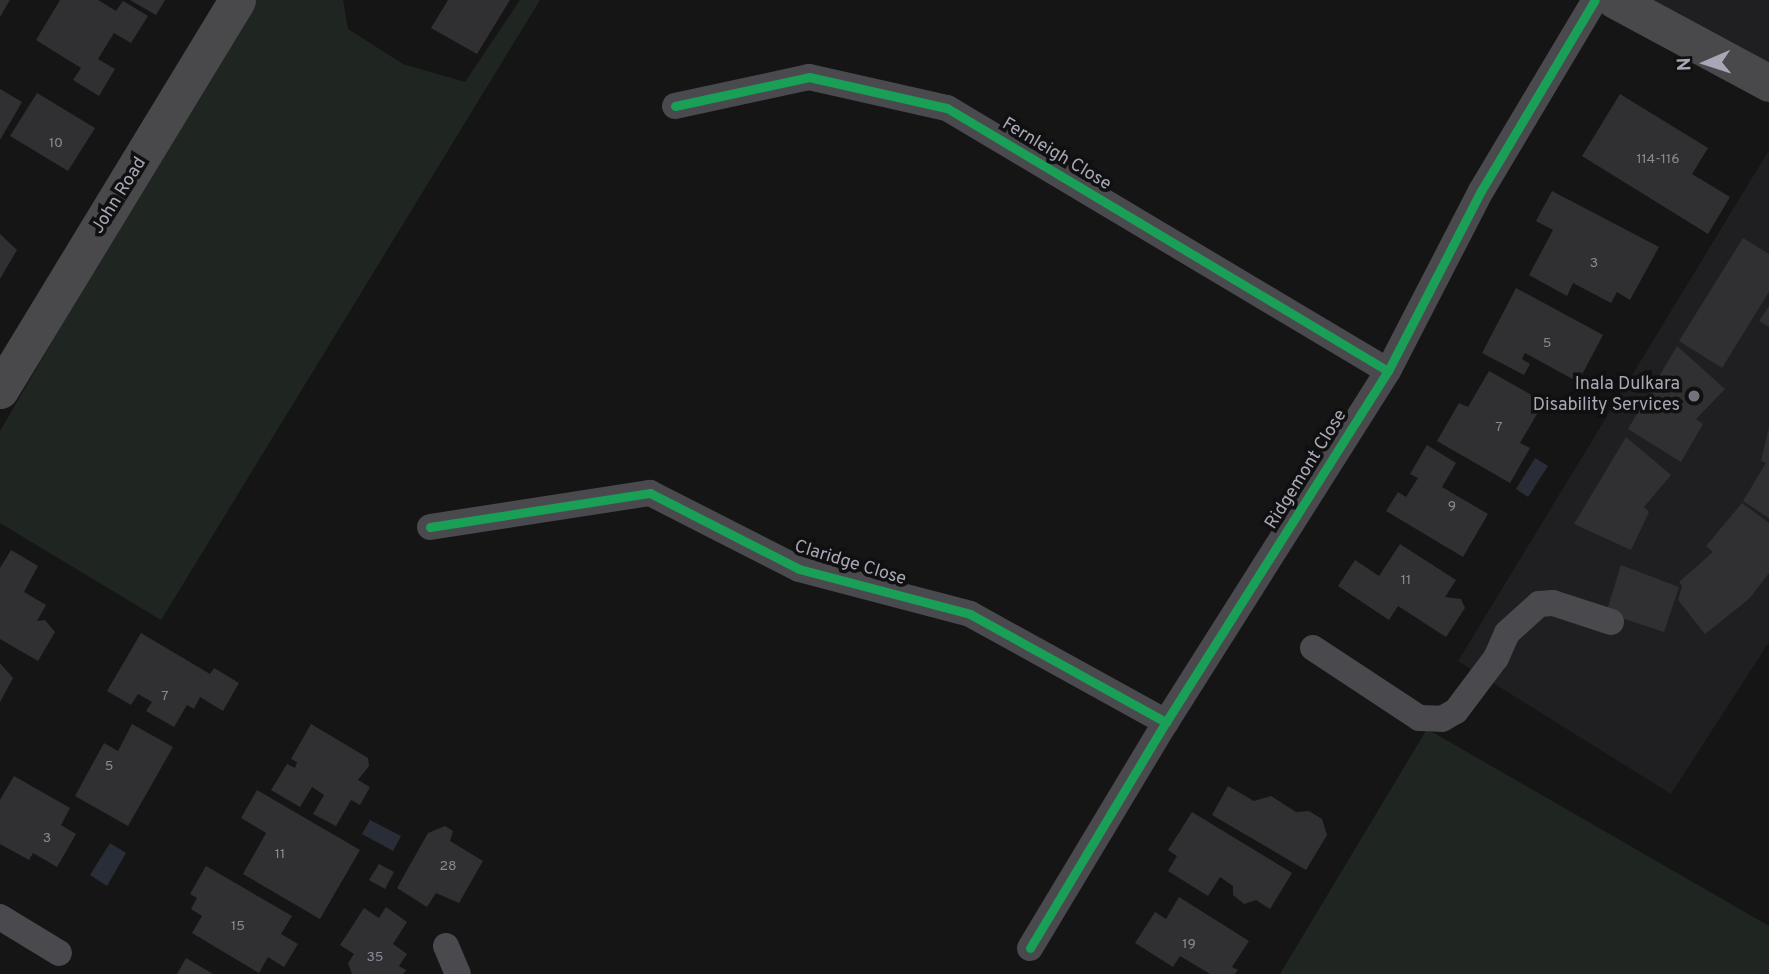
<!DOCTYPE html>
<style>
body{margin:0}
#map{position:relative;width:1769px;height:974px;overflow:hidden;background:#151516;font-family:Overpass,sans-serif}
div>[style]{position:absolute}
.built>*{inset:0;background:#1f1f21}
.green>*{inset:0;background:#1f2622}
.water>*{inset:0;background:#292d37}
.building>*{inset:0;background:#303032}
.street>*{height:26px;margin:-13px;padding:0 13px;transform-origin:13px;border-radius:13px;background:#4a4a4e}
.secondary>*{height:37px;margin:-18.5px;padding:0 18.5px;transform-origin:18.5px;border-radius:18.5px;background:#49494c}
.cycleway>*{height:9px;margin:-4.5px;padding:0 4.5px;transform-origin:4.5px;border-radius:4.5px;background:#1a9f57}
.dots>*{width:19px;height:19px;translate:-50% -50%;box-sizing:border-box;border:4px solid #101011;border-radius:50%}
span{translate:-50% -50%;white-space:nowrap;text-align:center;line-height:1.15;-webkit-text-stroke:7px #101011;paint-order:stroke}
.number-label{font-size:14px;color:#898995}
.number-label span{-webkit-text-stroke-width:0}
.street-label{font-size:18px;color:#a7a7b6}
.poi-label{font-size:18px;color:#a7a7b6}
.right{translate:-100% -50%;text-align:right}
.north{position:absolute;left:1671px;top:28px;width:70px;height:70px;-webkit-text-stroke:5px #101011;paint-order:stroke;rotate:267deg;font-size:19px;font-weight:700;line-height:28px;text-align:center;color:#a7a7b6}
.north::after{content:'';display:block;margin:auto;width:24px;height:32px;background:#a7a7b6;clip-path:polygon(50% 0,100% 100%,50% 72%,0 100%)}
</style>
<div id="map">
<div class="built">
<i style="clip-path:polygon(1615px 0,1769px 0,1769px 83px)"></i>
<i style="clip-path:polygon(1769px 150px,1769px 642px,1671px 794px,1458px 661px)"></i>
</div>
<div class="green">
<i style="clip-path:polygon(252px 0,343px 0,348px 29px,403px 64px,465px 82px,520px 0,540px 0,161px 620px,0 523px,0 431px)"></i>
<i style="clip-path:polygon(1427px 729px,1769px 926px,1769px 974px,1280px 974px)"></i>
</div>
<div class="water">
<i style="clip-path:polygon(1535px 458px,1548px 466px,1528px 497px,1516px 489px)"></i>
<i style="clip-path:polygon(370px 820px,401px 836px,393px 851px,362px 834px)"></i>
<i style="clip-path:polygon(110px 843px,126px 853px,107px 886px,90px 875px)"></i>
</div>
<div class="building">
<i style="clip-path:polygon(0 0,10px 0,0 17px)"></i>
<i style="clip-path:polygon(60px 0,98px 0,116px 11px,123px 1px,148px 16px,131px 43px,114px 33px,98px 59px,115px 69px,99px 96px,73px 80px,81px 68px,36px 40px)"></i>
<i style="clip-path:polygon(130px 0,165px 0,156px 15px)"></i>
<i style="clip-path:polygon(448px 0,510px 0,477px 54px,431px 28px)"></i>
<i style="clip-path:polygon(0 89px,22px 102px,0 140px)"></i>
<i style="clip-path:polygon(37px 93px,95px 128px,68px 171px,10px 136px)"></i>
<i style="clip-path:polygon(1620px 94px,1708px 148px,1692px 174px,1730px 197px,1708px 234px,1582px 156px)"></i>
<i style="clip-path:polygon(1552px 191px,1659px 247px,1630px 300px,1617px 292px,1611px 303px,1573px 283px,1567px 296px,1529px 275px,1553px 230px,1536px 221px)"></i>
<i style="clip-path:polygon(0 234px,17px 250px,0 279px)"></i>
<i style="clip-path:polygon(1743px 238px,1769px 254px,1769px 292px,1722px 368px,1679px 341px)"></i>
<i style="clip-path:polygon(1516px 288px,1603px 335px,1578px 382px,1525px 353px,1522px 359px,1530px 364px,1524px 375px,1482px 353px)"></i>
<i style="clip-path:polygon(1769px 306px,1769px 327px,1759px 321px)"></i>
<i style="clip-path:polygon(1677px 346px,1725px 389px,1696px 419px,1703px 424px,1681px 462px,1628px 429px)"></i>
<i style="clip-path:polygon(1489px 371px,1544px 402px,1520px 443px,1530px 448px,1510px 483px,1437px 441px,1459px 403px,1468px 407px)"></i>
<i style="clip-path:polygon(1769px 427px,1769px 518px,1743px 501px,1766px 463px,1761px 461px)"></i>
<i style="clip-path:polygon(1626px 437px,1671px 475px,1644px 507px,1649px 512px,1631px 550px,1574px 524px)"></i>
<i style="clip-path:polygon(1427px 445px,1456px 463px,1442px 487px,1488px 514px,1463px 557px,1386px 511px,1398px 492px,1406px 497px,1418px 478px,1410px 474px)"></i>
<i style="clip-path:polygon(1742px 503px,1769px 523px,1769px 573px,1749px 599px,1705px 634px,1678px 600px,1682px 586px,1679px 582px,1713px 552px,1706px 546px)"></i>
<i style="clip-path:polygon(1400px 544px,1456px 580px,1445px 597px,1461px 599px,1465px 608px,1446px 637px,1398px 606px,1389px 620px,1338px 586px,1355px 560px,1379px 576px)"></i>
<i style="clip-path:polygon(11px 550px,38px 566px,24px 592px,46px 605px,37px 621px,45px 620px,55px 632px,38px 661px,0 639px,0 568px)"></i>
<i style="clip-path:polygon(1621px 565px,1679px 587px,1664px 632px,1606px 613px)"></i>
<i style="clip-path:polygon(141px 633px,210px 674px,214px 668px,239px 683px,223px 711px,200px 697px,194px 709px,187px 705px,174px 727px,146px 711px,152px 702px,138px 694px,131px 705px,107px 691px)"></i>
<i style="clip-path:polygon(0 663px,13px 678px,0 702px)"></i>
<i style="clip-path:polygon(132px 724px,173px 747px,128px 826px,75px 796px,104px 743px,118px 751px)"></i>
<i style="clip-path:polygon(311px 724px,368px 758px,369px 766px,358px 780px,370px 787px,360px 805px,351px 800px,336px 826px,313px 814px,324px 795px,312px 787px,300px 807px,271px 790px,287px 764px,295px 768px,297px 762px,291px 759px)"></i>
<i style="clip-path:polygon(14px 776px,70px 808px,61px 825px,76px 834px,57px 867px,33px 853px,29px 860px,0 844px,0 800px)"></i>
<i style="clip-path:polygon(1228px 786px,1254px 801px,1271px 796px,1296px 812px,1309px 811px,1322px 819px,1327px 835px,1306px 870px,1212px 815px)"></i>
<i style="clip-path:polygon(257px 790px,360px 850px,320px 919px,243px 874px,266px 833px,241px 818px)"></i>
<i style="clip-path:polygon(1192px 812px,1292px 873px,1270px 909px,1256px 900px,1244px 904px,1233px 895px,1233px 886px,1220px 877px,1208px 896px,1168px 871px,1177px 856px,1168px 850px)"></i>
<i style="clip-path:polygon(445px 826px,453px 831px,450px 841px,483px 861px,459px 903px,436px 893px,427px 907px,397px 888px,428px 833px)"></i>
<i style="clip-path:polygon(379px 864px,394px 872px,385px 889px,369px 880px)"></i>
<i style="clip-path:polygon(206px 866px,292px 916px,281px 934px,298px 944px,284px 967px,268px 957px,259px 973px,192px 933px,202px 916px,191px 909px,197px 898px,190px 894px)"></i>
<i style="clip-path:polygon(1179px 897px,1249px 941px,1232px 967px,1238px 970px,1235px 974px,1210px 974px,1180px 956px,1173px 967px,1135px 943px,1155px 912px,1166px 919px)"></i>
<i style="clip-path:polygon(386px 907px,407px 922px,393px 944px,407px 954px,399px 966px,406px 970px,403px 974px,352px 974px,348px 963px,354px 954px,340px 945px,364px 908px,379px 918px)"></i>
<i style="clip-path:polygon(186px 958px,213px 974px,177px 974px)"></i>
</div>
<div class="street">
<i style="left:675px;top:106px;width:137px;rotate:-12.2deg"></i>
<i style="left:809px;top:77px;width:141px;rotate:12.7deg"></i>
<i style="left:947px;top:108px;width:513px;rotate:30.81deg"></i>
<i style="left:430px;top:527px;width:223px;rotate:-8.8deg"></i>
<i style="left:650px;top:493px;width:167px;rotate:27deg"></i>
<i style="left:799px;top:569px;width:177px;rotate:14.7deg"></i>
<i style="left:970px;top:614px;width:224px;rotate:28.9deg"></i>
<i style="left:1313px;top:648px;width:127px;rotate:33.4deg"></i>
<i style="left:1419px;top:718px;width:23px;rotate:2deg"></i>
<i style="left:1442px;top:719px;width:16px;rotate:-30deg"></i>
<i style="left:1456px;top:711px;width:66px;rotate:-53deg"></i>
<i style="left:1496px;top:658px;width:27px;rotate:-66deg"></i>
<i style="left:1507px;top:633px;width:43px;rotate:-42.2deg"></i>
<i style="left:1539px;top:604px;width:14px;rotate:-4deg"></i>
<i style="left:1553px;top:603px;width:61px;rotate:18.1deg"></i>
<i style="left:0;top:917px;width:69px;rotate:31.4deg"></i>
<i style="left:446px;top:946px;width:30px;rotate:67deg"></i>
<i style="left:1030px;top:948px;width:264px;rotate:-59deg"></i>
<i style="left:1166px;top:722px;width:415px;rotate:-57.7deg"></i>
<i style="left:1388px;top:371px;width:203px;rotate:-62.7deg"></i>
<i style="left:1481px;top:191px;width:222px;rotate:-59.2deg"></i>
</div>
<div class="secondary">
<i style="left:1615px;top:0;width:175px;rotate:28.3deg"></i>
<i style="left:0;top:390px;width:456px;rotate:-58.7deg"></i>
</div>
<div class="cycleway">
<i style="left:675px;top:106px;width:137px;rotate:-12.2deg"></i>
<i style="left:809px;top:77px;width:141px;rotate:12.7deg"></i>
<i style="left:947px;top:108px;width:513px;rotate:30.81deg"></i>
<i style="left:430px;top:527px;width:223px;rotate:-8.8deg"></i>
<i style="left:650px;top:493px;width:167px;rotate:27deg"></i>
<i style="left:799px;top:569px;width:177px;rotate:14.7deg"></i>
<i style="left:970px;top:614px;width:224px;rotate:28.9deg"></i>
<i style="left:1030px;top:948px;width:264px;rotate:-59deg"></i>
<i style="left:1166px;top:722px;width:415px;rotate:-57.7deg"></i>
<i style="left:1388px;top:371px;width:203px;rotate:-62.7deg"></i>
<i style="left:1481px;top:191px;width:222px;rotate:-59.2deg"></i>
</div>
<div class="dots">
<i style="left:1694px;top:396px;background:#74747e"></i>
</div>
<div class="number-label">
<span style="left:56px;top:144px">10</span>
<span style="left:1658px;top:160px">114-116</span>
<span style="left:1594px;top:264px">3</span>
<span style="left:1547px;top:344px">5</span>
<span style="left:1499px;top:428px">7</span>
<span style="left:1452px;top:507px">9</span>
<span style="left:1406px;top:581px">11</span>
<span style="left:165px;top:697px">7</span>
<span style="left:109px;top:767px">5</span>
<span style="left:47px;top:839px">3</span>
<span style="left:280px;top:855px">11</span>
<span style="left:448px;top:867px">28</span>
<span style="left:238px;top:927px">15</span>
<span style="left:1189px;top:945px">19</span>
<span style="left:375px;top:958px">35</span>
</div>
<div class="street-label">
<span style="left:1056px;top:155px;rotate:31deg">Fernleigh Close</span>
<span style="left:120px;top:196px;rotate:-58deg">John Road</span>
<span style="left:1307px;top:470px;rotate:-58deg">Ridgemont Close</span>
<span style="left:850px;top:564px;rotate:17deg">Claridge Close</span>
</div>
<div class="poi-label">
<span class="right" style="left:1680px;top:396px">Inala Dulkara<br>Disability Services</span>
</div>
<div class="north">N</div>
</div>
